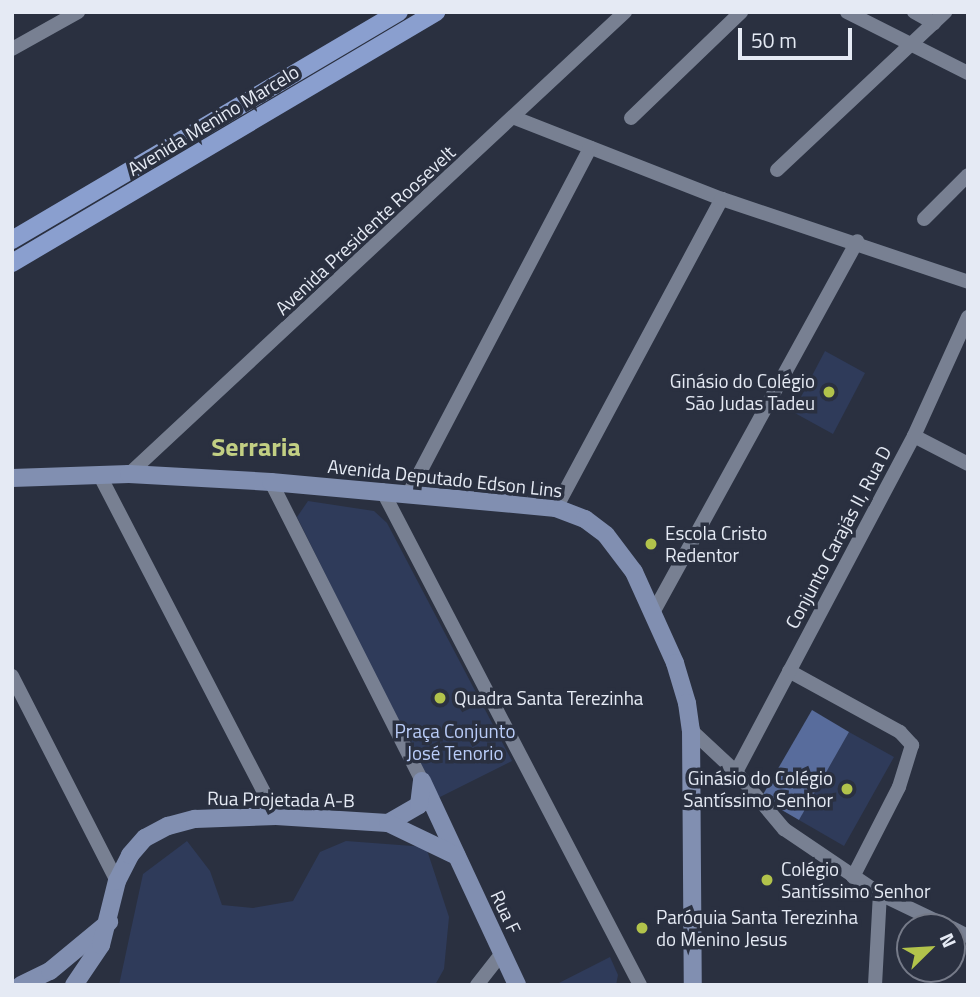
<!DOCTYPE html>
<meta charset="utf-8">
<style>
body{margin:0}
#map{position:relative;width:980px;height:997px;overflow:hidden;background:#2a3040;font-family:"Titillium Web",sans-serif}
div>[style]{position:absolute}
.green>*{inset:0;background:#2f3b5a}
.water>*{inset:0;background:#586c9c}
.street>*{height:14px;margin:-7px;padding:0 7px;transform-origin:7px;border-radius:7px;background:#788092}
.secondary>*{height:18px;margin:-9px;padding:0 9px;transform-origin:9px;border-radius:9px;background:#818fb1}
.primary>*{height:18px;margin:-9px;padding:0 9px;transform-origin:9px;border-radius:9px;background:#8a9fcf}
.dots>*{width:19px;height:19px;translate:-50% -50%;box-sizing:border-box;border:4px solid #2a3040;border-radius:50%}
span{translate:-50% -50%;white-space:nowrap;text-align:center;line-height:1.15;-webkit-text-stroke:7px #2a3040;paint-order:stroke}
.street-label{font-size:19px;color:#e5eaf4}
.poi-label{font-size:19px;color:#e5eaf4}
.right{translate:-100% -50%;text-align:right}
.left{translate:0 -50%;text-align:left}
.park-label{font-size:19px;color:#bacdf9}
.district-label{font-size:26px;color:#c2cf83;font-weight:700}
.frame{position:absolute;inset:0;border:14px solid #e5eaf4;pointer-events:none}
.north{position:absolute;left:896px;top:913px;width:70px;height:70px;box-sizing:border-box;background:#2a3040;border:2px solid #757a88;border-radius:50%;rotate:66deg;font-size:19px;font-weight:700;line-height:28px;text-align:center;color:#e5eaf4}
.north::after{content:'';display:block;margin:auto;width:24px;height:32px;background:#b2c34b;clip-path:polygon(50% 0,100% 100%,50% 72%,0 100%)}
.scale{position:absolute;left:738px;top:28px;width:114px;height:32px;box-sizing:border-box;border:4px solid #e5eaf4;border-top:0;padding-left:9px;font-size:21px;line-height:24px;white-space:nowrap;color:#e5eaf4;-webkit-text-stroke:5px #2a3040;paint-order:stroke}
</style>
<div id="map">
<div class="green">
<i style="clip-path:polygon(825px 351px,865px 373px,833px 434px,793px 412px)"></i>
<i style="clip-path:polygon(308px 501px,374px 511px,387px 523px,512px 761px,436px 799px,297px 517px)"></i>
<i style="clip-path:polygon(849px 732px,894px 757px,844px 846px,799px 820px)"></i>
<i style="clip-path:polygon(187px 841px,210px 871px,222px 905px,253px 908px,293px 901px,320px 852px,346px 841px,426px 847px,449px 917px,444px 969px,435px 985px,119px 985px,143px 874px)"></i>
<i style="clip-path:polygon(610px 957px,618px 975px,616px 985px,555px 985px)"></i>
</div>
<div class="water">
<i style="clip-path:polygon(812px 710px,849px 732px,799px 820px,761px 798px)"></i>
</div>
<div class="street">
<i style="left:847px;top:12px;width:136px;rotate:26.8deg"></i>
<i style="left:914px;top:12px;width:23px;rotate:29deg"></i>
<i style="left:12px;top:49px;width:76px;rotate:-29.3deg"></i>
<i style="left:515px;top:118px;width:222px;rotate:21.4deg"></i>
<i style="left:722px;top:199px;width:260px;rotate:18.6deg"></i>
<i style="left:631px;top:118px;width:153px;rotate:-43.9deg"></i>
<i style="left:777px;top:170px;width:231px;rotate:-43.2deg"></i>
<i style="left:924px;top:219px;width:62px;rotate:-45deg"></i>
<i style="left:914px;top:436px;width:61px;rotate:27.4deg"></i>
<i style="left:99px;top:474px;width:385px;rotate:62.6deg"></i>
<i style="left:129px;top:474px;width:678px;rotate:-42.97deg"></i>
<i style="left:271px;top:482px;width:335px;rotate:63.2deg"></i>
<i style="left:382px;top:490px;width:558px;rotate:62.47deg"></i>
<i style="left:409px;top:493px;width:390px;rotate:-62.3deg"></i>
<i style="left:556px;top:508px;width:351px;rotate:-61.8deg"></i>
<i style="left:654px;top:611px;width:422px;rotate:-61.2deg"></i>
<i style="left:789px;top:671px;width:127px;rotate:28.8deg"></i>
<i style="left:900px;top:732px;width:18px;rotate:47deg"></i>
<i style="left:912px;top:745px;width:44px;rotate:107.2deg"></i>
<i style="left:899px;top:787px;width:101px;rotate:117.1deg"></i>
<i style="left:12px;top:676px;width:230px;rotate:62.9deg"></i>
<i style="left:691px;top:730px;width:62px;rotate:43deg"></i>
<i style="left:736px;top:772px;width:75px;rotate:49.9deg"></i>
<i style="left:784px;top:829px;width:116px;rotate:34.1deg"></i>
<i style="left:880px;top:894px;width:76px;rotate:25.6deg"></i>
<i style="left:736px;top:772px;width:380px;rotate:-62.1deg"></i>
<i style="left:914px;top:436px;width:131px;rotate:-65.6deg"></i>
<i style="left:952px;top:928px;width:18px;rotate:27deg"></i>
<i style="left:477px;top:985px;width:41px;rotate:-52deg"></i>
<i style="left:875px;top:985px;width:91px;rotate:-86.9deg"></i>
</div>
<div class="secondary">
<i style="left:12px;top:478px;width:117px;rotate:-2deg"></i>
<i style="left:129px;top:474px;width:142px;rotate:3.2deg"></i>
<i style="left:271px;top:482px;width:286px;rotate:5.2deg"></i>
<i style="left:556px;top:508px;width:31px;rotate:21deg"></i>
<i style="left:585px;top:519px;width:26px;rotate:37deg"></i>
<i style="left:606px;top:535px;width:46px;rotate:52.9deg"></i>
<i style="left:634px;top:572px;width:100px;rotate:65.7deg"></i>
<i style="left:675px;top:663px;width:42px;rotate:73.3deg"></i>
<i style="left:687px;top:703px;width:27px;rotate:82deg"></i>
<i style="left:691px;top:730px;width:255px;rotate:89.6deg"></i>
<i style="left:422px;top:781px;width:225px;rotate:65deg"></i>
<i style="left:388px;top:823px;width:36px;rotate:-30deg"></i>
<i style="left:419px;top:805px;width:23px;rotate:-83deg"></i>
<i style="left:21px;top:985px;width:32px;rotate:-26deg"></i>
<i style="left:50px;top:971px;width:77px;rotate:-39.7deg"></i>
<i style="left:74px;top:985px;width:48px;rotate:-56deg"></i>
<i style="left:101px;top:945px;width:66px;rotate:-76deg"></i>
<i style="left:117px;top:881px;width:29px;rotate:-63deg"></i>
<i style="left:130px;top:855px;width:23px;rotate:-49deg"></i>
<i style="left:145px;top:838px;width:26px;rotate:-28deg"></i>
<i style="left:168px;top:826px;width:28px;rotate:-15deg"></i>
<i style="left:195px;top:819px;width:81px;rotate:-2.1deg"></i>
<i style="left:276px;top:816px;width:112px;rotate:3.6deg"></i>
<i style="left:388px;top:823px;width:76px;rotate:25.6deg"></i>
</div>
<div class="primary">
<i style="left:12px;top:240px;width:449px;rotate:-30.5deg"></i>
<i style="left:12px;top:263px;width:493px;rotate:-30.6deg"></i>
</div>
<div class="dots">
<i style="left:829px;top:392px;background:#b2c34b"></i>
<i style="left:651px;top:544px;background:#b2c34b"></i>
<i style="left:440px;top:698px;background:#b2c34b"></i>
<i style="left:847px;top:789px;background:#b2c34b"></i>
<i style="left:767px;top:880px;background:#b2c34b"></i>
<i style="left:642px;top:928px;background:#b2c34b"></i>
</div>
<div class="street-label">
<span style="left:213px;top:120px;rotate:-31deg">Avenida Menino Marcelo</span>
<span style="left:365px;top:230px;rotate:-43deg">Avenida Presidente Roosevelt</span>
<span style="left:445px;top:478px;rotate:6deg">Avenida Deputado Edson Lins</span>
<span style="left:838px;top:537px;rotate:-62deg">Conjunto Carajás II, Rua D</span>
<span style="left:281px;top:799px;rotate:1deg">Rua Projetada A-B</span>
<span style="left:506px;top:912px;rotate:65deg">Rua F</span>
</div>
<div class="poi-label">
<span class="right" style="left:815px;top:392px">Ginásio do Colégio<br>São Judas Tadeu</span>
<span class="left" style="left:665px;top:544px">Escola Cristo<br>Redentor</span>
<span class="left" style="left:454px;top:698px">Quadra Santa Terezinha</span>
<span class="right" style="left:833px;top:789px">Ginásio do Colégio<br>Santíssimo Senhor</span>
<span class="left" style="left:781px;top:880px">Colégio<br>Santíssimo Senhor</span>
<span class="left" style="left:656px;top:928px">Paróquia Santa Terezinha<br>do Menino Jesus</span>
</div>
<div class="park-label">
<span style="left:455px;top:742px">Praça Conjunto<br>José Tenorio</span>
</div>
<div class="district-label">
<span style="left:256px;top:447px">Serraria</span>
</div>
<div class="frame"></div>
<div class="north">N</div>
<div class="scale">50 m</div>
</div>
